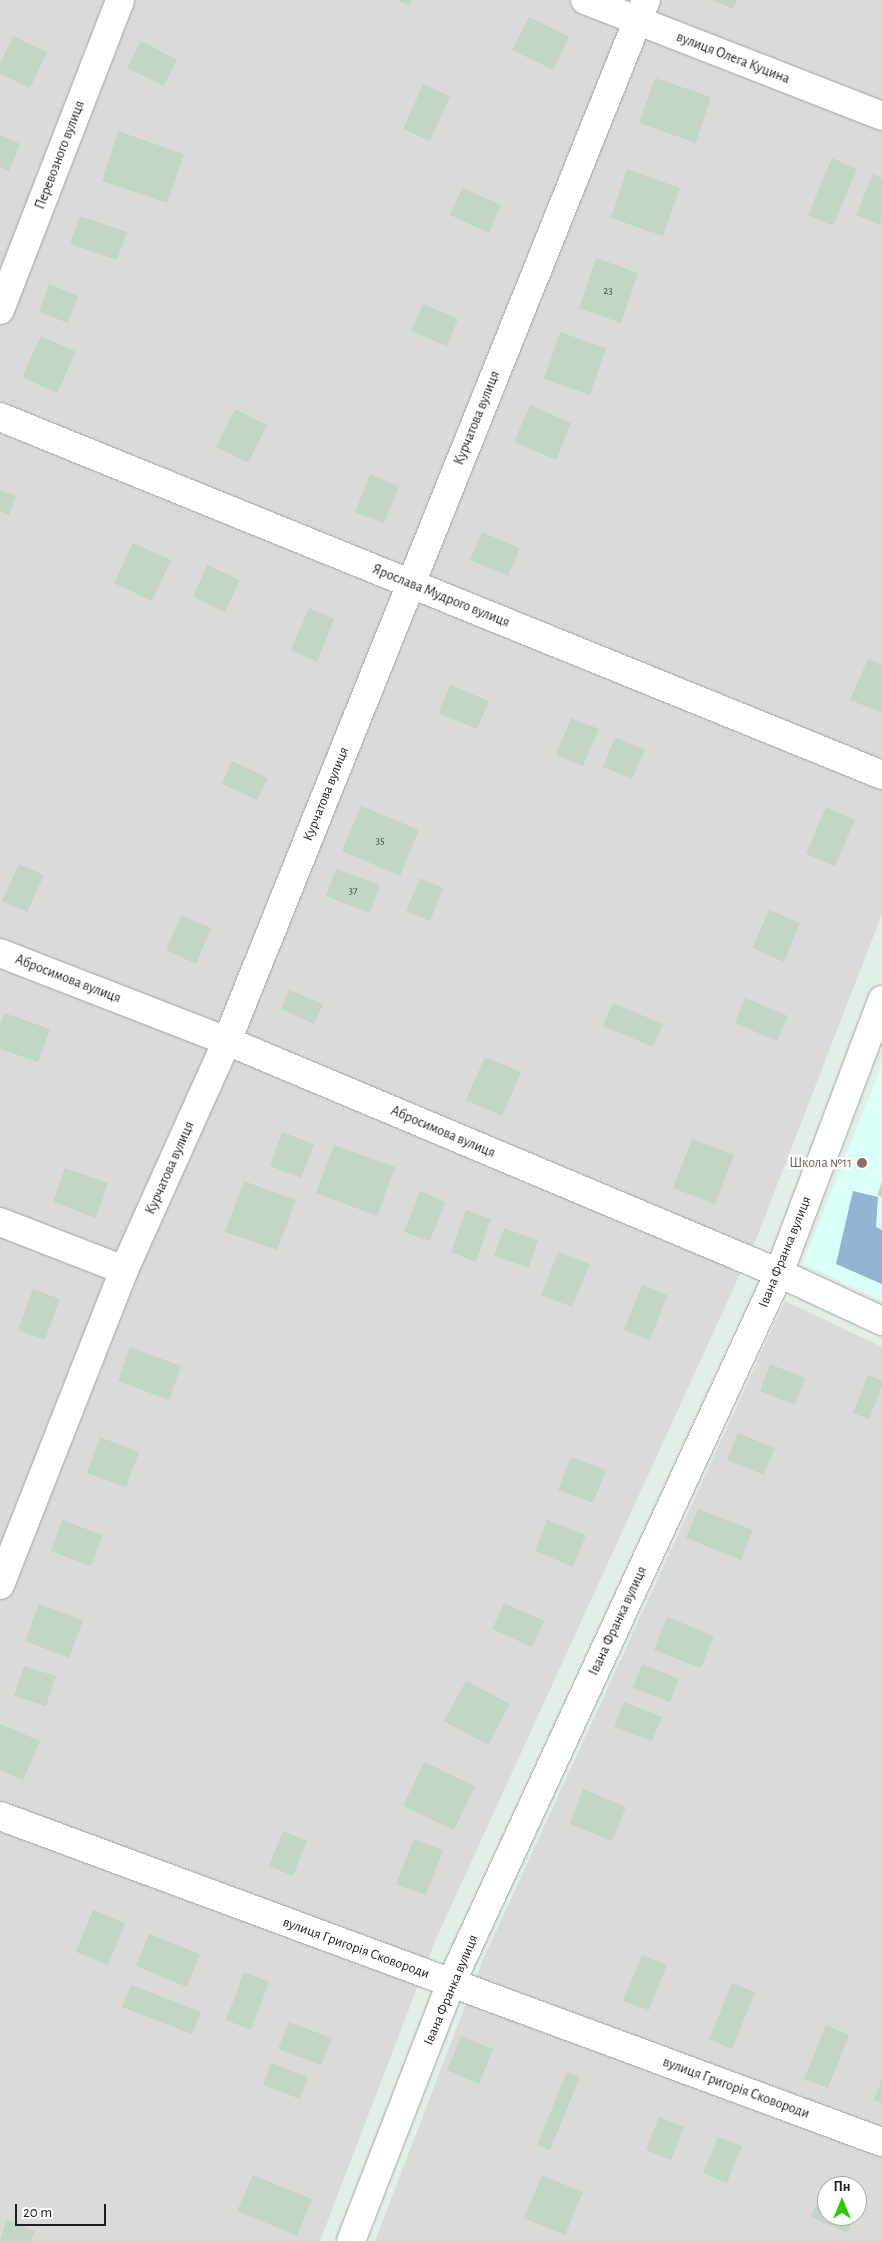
<!DOCTYPE html>
<meta charset="utf-8">
<style>
body{margin:0}
#map{position:relative;width:882px;height:2241px;overflow:hidden;background:#e1efe7;font-family:"Alegreya Sans",sans-serif}
div>[style]{position:absolute}
.residential>*{inset:0;background:#dadbd9}
.education>*{inset:0;background:#dafff6}
.forest>*{inset:0;background:#92b4d3}
.building>*{inset:0;background:#c1d6c5}
.roads{filter:drop-shadow(0 0 1px #a1a1a1) drop-shadow(0 0 1px #a1a1a1)}
.minor>*{height:28px;margin:-14px;padding:0 14px;transform-origin:14px;border-radius:14px;background:#fff}
.dots>*{width:14px;height:14px;translate:-50% -50%;box-sizing:border-box;border:2px solid #fff;border-radius:50%}
span{translate:-50% -50%;white-space:nowrap;text-align:center;line-height:1.15;-webkit-text-stroke:4.5px #fff;paint-order:stroke}
.number-label{font-size:11px;color:#464b47}
.number-label span{-webkit-text-stroke-width:0}
.street-label{font-size:14px;color:#1d1d1d}
.education-label{font-size:14px;color:#785e54}
.right{translate:-100% -50%;text-align:right}
.north{position:absolute;left:817px;top:2176px;width:50px;height:50px;box-sizing:border-box;background:#fff;border:1px solid #a5a5a5;border-radius:50%;rotate:0deg;font-size:14px;font-weight:700;line-height:20px;text-align:center;color:#1d1d1d}
.north::after{content:'';display:block;margin:auto;width:18px;height:22px;background:#31c900;clip-path:polygon(50% 0,100% 100%,50% 72%,0 100%)}
.scale{position:absolute;left:15px;top:2204px;width:91px;height:22px;box-sizing:border-box;border:2px solid #1d1d1d;border-top:0;padding-left:6px;font-size:15px;line-height:18px;white-space:nowrap;color:#1d1d1d;-webkit-text-stroke:4px #fff;paint-order:stroke}
</style>
<div id="map">
<div class="residential">
<i style="clip-path:polygon(0 0,882px 0,882px 914px,757px 1237px,435px 1941px,320px 2241px,0 2241px)"></i>
<i style="clip-path:polygon(evenodd,785px 1301px,882px 1347px,882px 2241px,375px 2241px,482px 1962px,785px 1301px,827px 2186px,857px 2186px,857px 2216px,827px 2216px,827px 2186px)"></i>
</div>
<div class="education">
<i style="clip-path:polygon(882px 1064px,882px 1301px,803px 1263px)"></i>
</div>
<div class="forest">
<i style="clip-path:polygon(853px 1191px,878px 1197px,876px 1227px,882px 1230px,882px 1284px,836px 1264px)"></i>
</div>
<div class="building">
<i style="clip-path:polygon(397px 0,412px 0,410px 6px)"></i>
<i style="clip-path:polygon(712px 0,737px 0,733px 9px)"></i>
<i style="clip-path:polygon(529px 17px,569px 37px,553px 70px,512px 50px)"></i>
<i style="clip-path:polygon(13px 36px,47px 52px,30px 88px,0 74px,0 64px)"></i>
<i style="clip-path:polygon(141px 41px,177px 60px,164px 86px,127px 68px)"></i>
<i style="clip-path:polygon(655px 78px,711px 97px,696px 143px,639px 123px)"></i>
<i style="clip-path:polygon(423px 84px,450px 96px,430px 141px,403px 129px)"></i>
<i style="clip-path:polygon(118px 131px,184px 154px,167px 203px,102px 181px)"></i>
<i style="clip-path:polygon(0 135px,20px 144px,9px 171px,0 167px)"></i>
<i style="clip-path:polygon(832px 158px,857px 169px,833px 226px,808px 215px)"></i>
<i style="clip-path:polygon(627px 169px,680px 188px,663px 236px,611px 218px)"></i>
<i style="clip-path:polygon(873px 174px,882px 178px,881px 225px,856px 215px)"></i>
<i style="clip-path:polygon(462px 188px,501px 205px,489px 233px,450px 215px)"></i>
<i style="clip-path:polygon(80px 216px,127px 232px,117px 260px,70px 244px)"></i>
<i style="clip-path:polygon(596px 258px,638px 273px,621px 323px,579px 308px)"></i>
<i style="clip-path:polygon(49px 284px,78px 296px,68px 323px,39px 312px)"></i>
<i style="clip-path:polygon(423px 304px,458px 319px,447px 346px,411px 331px)"></i>
<i style="clip-path:polygon(560px 332px,606px 348px,590px 395px,544px 379px)"></i>
<i style="clip-path:polygon(41px 336px,76px 352px,57px 393px,22px 377px)"></i>
<i style="clip-path:polygon(530px 405px,571px 423px,556px 460px,514px 442px)"></i>
<i style="clip-path:polygon(235px 409px,267px 425px,248px 463px,216px 447px)"></i>
<i style="clip-path:polygon(370px 474px,399px 486px,384px 523px,355px 512px)"></i>
<i style="clip-path:polygon(0 490px,16px 496px,9px 515px,0 511px)"></i>
<i style="clip-path:polygon(482px 532px,520px 548px,508px 576px,470px 560px)"></i>
<i style="clip-path:polygon(133px 543px,171px 560px,152px 601px,114px 583px)"></i>
<i style="clip-path:polygon(207px 565px,240px 580px,225px 612px,193px 597px)"></i>
<i style="clip-path:polygon(309px 608px,334px 619px,317px 662px,291px 650px)"></i>
<i style="clip-path:polygon(868px 659px,882px 665px,882px 713px,850px 700px)"></i>
<i style="clip-path:polygon(450px 685px,489px 701px,477px 729px,438px 713px)"></i>
<i style="clip-path:polygon(571px 718px,599px 729px,583px 766px,556px 755px)"></i>
<i style="clip-path:polygon(615px 737px,645px 750px,632px 779px,603px 767px)"></i>
<i style="clip-path:polygon(232px 761px,268px 778px,257px 800px,222px 784px)"></i>
<i style="clip-path:polygon(361px 806px,419px 830px,400px 876px,342px 851px)"></i>
<i style="clip-path:polygon(826px 807px,855px 820px,835px 866px,806px 854px)"></i>
<i style="clip-path:polygon(19px 864px,44px 875px,27px 912px,2px 901px)"></i>
<i style="clip-path:polygon(336px 869px,380px 885px,370px 913px,326px 896px)"></i>
<i style="clip-path:polygon(420px 878px,443px 888px,430px 921px,406px 911px)"></i>
<i style="clip-path:polygon(769px 910px,800px 923px,784px 962px,752px 948px)"></i>
<i style="clip-path:polygon(181px 915px,211px 928px,196px 964px,166px 950px)"></i>
<i style="clip-path:polygon(289px 990px,323px 1004px,314px 1024px,281px 1009px)"></i>
<i style="clip-path:polygon(745px 998px,788px 1016px,777px 1041px,735px 1023px)"></i>
<i style="clip-path:polygon(613px 1003px,663px 1024px,653px 1047px,603px 1026px)"></i>
<i style="clip-path:polygon(4px 1013px,50px 1029px,38px 1062px,0 1049px,0 1025px)"></i>
<i style="clip-path:polygon(485px 1057px,521px 1072px,502px 1116px,466px 1100px)"></i>
<i style="clip-path:polygon(282px 1132px,314px 1144px,301px 1178px,270px 1166px)"></i>
<i style="clip-path:polygon(692px 1139px,734px 1155px,715px 1204px,673px 1188px)"></i>
<i style="clip-path:polygon(334px 1145px,395px 1167px,377px 1216px,316px 1193px)"></i>
<i style="clip-path:polygon(65px 1168px,108px 1183px,96px 1218px,53px 1202px)"></i>
<i style="clip-path:polygon(244px 1181px,296px 1200px,277px 1250px,225px 1232px)"></i>
<i style="clip-path:polygon(882px 1182px,882px 1197px,877px 1195px)"></i>
<i style="clip-path:polygon(420px 1191px,445px 1202px,430px 1241px,404px 1232px)"></i>
<i style="clip-path:polygon(466px 1210px,491px 1219px,476px 1262px,451px 1252px)"></i>
<i style="clip-path:polygon(504px 1228px,538px 1240px,529px 1268px,494px 1256px)"></i>
<i style="clip-path:polygon(558px 1252px,590px 1264px,572px 1307px,541px 1295px)"></i>
<i style="clip-path:polygon(642px 1285px,667px 1295px,650px 1340px,624px 1330px)"></i>
<i style="clip-path:polygon(33px 1289px,60px 1299px,45px 1340px,18px 1330px)"></i>
<i style="clip-path:polygon(130px 1347px,181px 1366px,169px 1400px,118px 1381px)"></i>
<i style="clip-path:polygon(770px 1364px,805px 1378px,795px 1405px,760px 1391px)"></i>
<i style="clip-path:polygon(868px 1375px,882px 1381px,882px 1387px,869px 1419px,853px 1413px)"></i>
<i style="clip-path:polygon(738px 1433px,775px 1448px,764px 1475px,727px 1460px)"></i>
<i style="clip-path:polygon(100px 1437px,139px 1452px,126px 1487px,87px 1473px)"></i>
<i style="clip-path:polygon(571px 1457px,606px 1470px,593px 1503px,558px 1490px)"></i>
<i style="clip-path:polygon(698px 1509px,753px 1530px,741px 1560px,686px 1538px)"></i>
<i style="clip-path:polygon(62px 1520px,103px 1535px,91px 1566px,51px 1551px)"></i>
<i style="clip-path:polygon(547px 1520px,586px 1535px,573px 1567px,535px 1551px)"></i>
<i style="clip-path:polygon(504px 1603px,544px 1621px,532px 1647px,492px 1629px)"></i>
<i style="clip-path:polygon(39px 1604px,83px 1620px,69px 1658px,25px 1641px)"></i>
<i style="clip-path:polygon(667px 1617px,714px 1636px,701px 1668px,654px 1650px)"></i>
<i style="clip-path:polygon(642px 1664px,679px 1679px,670px 1702px,633px 1688px)"></i>
<i style="clip-path:polygon(24px 1666px,56px 1676px,46px 1706px,14px 1696px)"></i>
<i style="clip-path:polygon(466px 1681px,510px 1704px,488px 1745px,444px 1721px)"></i>
<i style="clip-path:polygon(624px 1702px,662px 1717px,652px 1741px,614px 1727px)"></i>
<i style="clip-path:polygon(0 1724px,40px 1741px,23px 1780px,0 1770px)"></i>
<i style="clip-path:polygon(424px 1762px,475px 1786px,454px 1830px,403px 1806px)"></i>
<i style="clip-path:polygon(583px 1789px,626px 1807px,612px 1841px,570px 1824px)"></i>
<i style="clip-path:polygon(283px 1831px,307px 1841px,293px 1876px,269px 1866px)"></i>
<i style="clip-path:polygon(414px 1839px,443px 1850px,426px 1895px,396px 1884px)"></i>
<i style="clip-path:polygon(93px 1910px,125px 1923px,108px 1965px,76px 1952px)"></i>
<i style="clip-path:polygon(149px 1934px,200px 1954px,187px 1987px,136px 1966px)"></i>
<i style="clip-path:polygon(642px 1955px,667px 1965px,649px 2010px,623px 2001px)"></i>
<i style="clip-path:polygon(244px 1972px,269px 1982px,251px 2030px,226px 2020px)"></i>
<i style="clip-path:polygon(732px 1983px,755px 1992px,732px 2049px,709px 2039px)"></i>
<i style="clip-path:polygon(131px 1985px,201px 2012px,192px 2034px,122px 2007px)"></i>
<i style="clip-path:polygon(289px 2022px,332px 2038px,321px 2065px,278px 2049px)"></i>
<i style="clip-path:polygon(826px 2025px,849px 2035px,828px 2088px,804px 2079px)"></i>
<i style="clip-path:polygon(461px 2036px,493px 2049px,479px 2084px,447px 2070px)"></i>
<i style="clip-path:polygon(271px 2063px,308px 2077px,300px 2099px,263px 2085px)"></i>
<i style="clip-path:polygon(567px 2072px,580px 2077px,550px 2150px,537px 2145px)"></i>
<i style="clip-path:polygon(882px 2080px,882px 2103px,874px 2100px)"></i>
<i style="clip-path:polygon(659px 2117px,684px 2127px,671px 2160px,646px 2150px)"></i>
<i style="clip-path:polygon(718px 2137px,742px 2146px,727px 2183px,703px 2173px)"></i>
<i style="clip-path:polygon(253px 2175px,312px 2199px,297px 2236px,237px 2211px)"></i>
<i style="clip-path:polygon(542px 2175px,583px 2192px,565px 2235px,524px 2218px)"></i>
<i style="clip-path:polygon(826px 2180px,841px 2186px,827px 2186px,827px 2216px,855px 2216px,848px 2233px,811px 2217px)"></i>
<i style="clip-path:polygon(857px 2192px,863px 2195px,857px 2210px)"></i>
<i style="clip-path:polygon(6px 2220px,35px 2231px,31px 2241px,0 2241px)"></i>
</div>
<div class="roads">
<div class="minor">
<i style="left:585px;top:0;width:319px;rotate:21.3deg"></i>
<i style="left:0;top:310px;width:332px;rotate:-68.8deg"></i>
<i style="left:0;top:417px;width:952px;rotate:22.09deg"></i>
<i style="left:0;top:953px;width:243px;rotate:21.2deg"></i>
<i style="left:227px;top:1041px;width:599px;rotate:22.8deg"></i>
<i style="left:779px;top:1273px;width:114px;rotate:25deg"></i>
<i style="left:0;top:1222px;width:133px;rotate:21.2deg"></i>
<i style="left:0;top:1585px;width:339px;rotate:-68.5deg"></i>
<i style="left:124px;top:1270px;width:251px;rotate:-65.8deg"></i>
<i style="left:227px;top:1041px;width:1122px;rotate:-68.08deg"></i>
<i style="left:0;top:1816px;width:940px;rotate:20.29deg"></i>
<i style="left:351px;top:2241px;width:277px;rotate:-68.8deg"></i>
<i style="left:451px;top:1983px;width:782px;rotate:-65.2deg"></i>
<i style="left:779px;top:1273px;width:292px;rotate:-69.3deg"></i>
</div>
</div>
<div class="dots">
<i style="left:862px;top:1163px;background:#8d6e63"></i>
</div>
<div class="number-label">
<span style="left:608px;top:291px">23</span>
<span style="left:380px;top:841px">35</span>
<span style="left:353px;top:891px">37</span>
</div>
<div class="street-label">
<span style="left:733px;top:58px;rotate:21deg">вулиця Олега Куцина</span>
<span style="left:60px;top:155px;rotate:-69deg">Перевозного вулиця</span>
<span style="left:477px;top:418px;rotate:-68deg">Курчатова вулиця</span>
<span style="left:441px;top:596px;rotate:22deg">Ярослава Мудрого вулиця</span>
<span style="left:326px;top:794px;rotate:-68deg">Курчатова вулиця</span>
<span style="left:68px;top:979px;rotate:21deg">Абросимова вулиця</span>
<span style="left:443px;top:1132px;rotate:23deg">Абросимова вулиця</span>
<span style="left:170px;top:1168px;rotate:-66deg">Курчатова вулиця</span>
<span style="left:785px;top:1252px;rotate:-68deg">Івана Франка вулиця</span>
<span style="left:618px;top:1621px;rotate:-65deg">Івана Франка вулиця</span>
<span style="left:356px;top:1948px;rotate:20deg">вулиця Григорія Сковороди</span>
<span style="left:451px;top:1990px;rotate:-67deg">Івана Франка вулиця</span>
<span style="left:736px;top:2088px;rotate:20deg">вулиця Григорія Сковороди</span>
</div>
<div class="education-label">
<span class="right" style="left:852px;top:1163px">Школа №11</span>
</div>
<div class="north">Пн</div>
<div class="scale">20 m</div>
</div>
